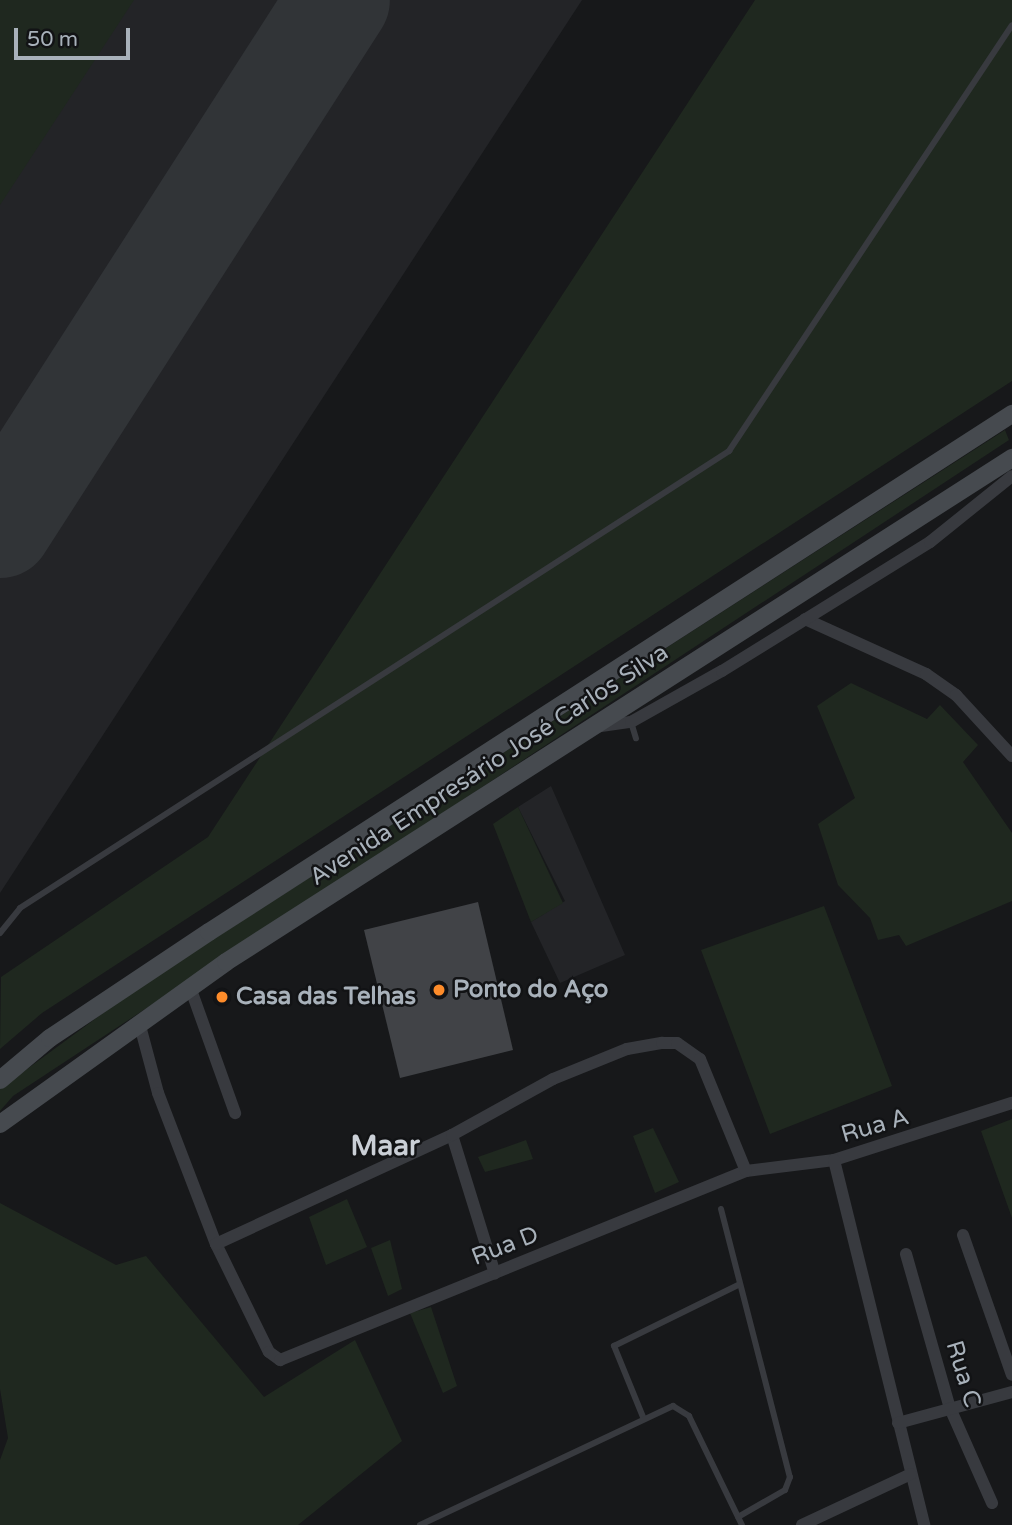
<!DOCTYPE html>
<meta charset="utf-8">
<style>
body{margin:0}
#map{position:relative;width:1012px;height:1525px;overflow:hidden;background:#17181a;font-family:"Varela Round",sans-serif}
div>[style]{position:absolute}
.built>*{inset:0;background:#232427}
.green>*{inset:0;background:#1f281f}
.taxiway>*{height:42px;margin:-21px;padding:0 21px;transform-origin:21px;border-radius:21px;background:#313437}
.runway>*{height:103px;margin:-51.5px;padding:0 51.5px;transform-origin:51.5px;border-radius:51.5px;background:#313437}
.building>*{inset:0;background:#414347}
.lane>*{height:6px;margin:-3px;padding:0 3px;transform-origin:3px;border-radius:3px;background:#383a3f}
.street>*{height:12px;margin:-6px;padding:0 6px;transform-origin:6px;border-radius:6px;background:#383a3f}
.secondary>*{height:18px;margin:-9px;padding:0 9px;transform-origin:9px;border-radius:9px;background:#464a4f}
.dots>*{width:19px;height:19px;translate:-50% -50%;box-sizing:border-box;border:4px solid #121315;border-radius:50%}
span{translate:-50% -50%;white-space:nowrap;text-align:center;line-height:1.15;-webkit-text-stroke:5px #121315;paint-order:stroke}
.street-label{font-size:24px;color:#a8b1ba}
.poi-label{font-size:24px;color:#a8b1ba;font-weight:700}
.left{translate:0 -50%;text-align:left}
.quarter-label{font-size:28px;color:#cacfd6;font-weight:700}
.scale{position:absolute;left:14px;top:28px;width:116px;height:32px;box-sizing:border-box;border:4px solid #a8b1ba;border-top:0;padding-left:9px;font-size:21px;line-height:24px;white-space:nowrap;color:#a8b1ba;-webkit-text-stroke:5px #121315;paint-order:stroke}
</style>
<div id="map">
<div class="built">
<i style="clip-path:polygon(0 0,582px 0,0 893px)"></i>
<i style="clip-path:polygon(551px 786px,625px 955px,560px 983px,531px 922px,565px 901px,518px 807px)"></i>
</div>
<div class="green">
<i style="clip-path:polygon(0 0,134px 0,0 205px)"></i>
<i style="clip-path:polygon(755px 0,1012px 0,1012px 381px,42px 1013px,0 1049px,1px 977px,208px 837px)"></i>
<i style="clip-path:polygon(1005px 430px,1009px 440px,13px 1096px,0 1111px,0 1089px,133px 991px)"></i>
<i style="clip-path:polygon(851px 683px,927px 719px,940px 705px,978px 745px,963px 762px,1012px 833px,1012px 901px,906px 946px,899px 935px,878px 940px,870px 918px,838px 885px,818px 824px,855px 798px,817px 706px)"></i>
<i style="clip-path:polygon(518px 807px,563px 903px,531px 922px,493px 824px)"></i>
<i style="clip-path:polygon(824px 906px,892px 1086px,770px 1134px,701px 950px)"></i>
<i style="clip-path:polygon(1012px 1119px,1012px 1218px,981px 1131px)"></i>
<i style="clip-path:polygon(653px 1128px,679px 1182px,655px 1193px,633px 1136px)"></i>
<i style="clip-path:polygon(526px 1140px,533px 1159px,485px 1172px,478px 1157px)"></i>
<i style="clip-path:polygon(347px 1199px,367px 1247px,326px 1265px,309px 1217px)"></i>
<i style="clip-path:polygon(0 1203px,116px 1265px,146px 1256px,264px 1397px,355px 1340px,402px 1441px,298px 1525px,0 1525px,0 1460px,8px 1438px,0 1389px)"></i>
<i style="clip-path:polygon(390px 1240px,402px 1289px,388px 1296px,371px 1248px)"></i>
<i style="clip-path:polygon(431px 1307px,457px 1386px,443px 1393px,410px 1313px)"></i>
</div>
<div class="taxiway">
<i style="left:0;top:483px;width:64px;rotate:-41.9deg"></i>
<i style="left:48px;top:440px;width:58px;rotate:-52.7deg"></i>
</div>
<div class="runway">
<i style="left:0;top:526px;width:625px;rotate:-57.28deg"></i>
</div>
<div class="building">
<i style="clip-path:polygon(478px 902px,513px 1050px,400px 1078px,364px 930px)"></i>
</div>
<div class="lane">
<i style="left:631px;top:722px;width:17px;rotate:73deg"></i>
<i style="left:0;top:933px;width:32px;rotate:-51deg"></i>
<i style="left:20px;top:908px;width:844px;rotate:-32.8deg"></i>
<i style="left:729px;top:451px;width:511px;rotate:-56.4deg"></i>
<i style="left:721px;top:1209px;width:277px;rotate:75.6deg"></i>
<i style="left:790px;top:1477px;width:14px;rotate:111deg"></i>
<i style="left:785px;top:1490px;width:54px;rotate:150.1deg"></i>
<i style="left:643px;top:1417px;width:77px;rotate:-112.2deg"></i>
<i style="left:614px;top:1346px;width:140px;rotate:-26.2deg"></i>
<i style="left:420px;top:1525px;width:280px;rotate:-25.2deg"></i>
<i style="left:673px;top:1406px;width:19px;rotate:32deg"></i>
<i style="left:689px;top:1416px;width:121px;rotate:64.1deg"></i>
</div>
<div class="street">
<i style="left:805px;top:619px;width:133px;rotate:24.4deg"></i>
<i style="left:926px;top:674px;width:37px;rotate:35deg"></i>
<i style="left:956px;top:695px;width:83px;rotate:47.4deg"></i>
<i style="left:594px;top:727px;width:37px;rotate:-8deg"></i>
<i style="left:631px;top:722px;width:104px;rotate:-29.3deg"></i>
<i style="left:722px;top:671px;width:245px;rotate:-31.8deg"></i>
<i style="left:930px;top:542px;width:105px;rotate:-38.8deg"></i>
<i style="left:190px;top:987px;width:134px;rotate:70.3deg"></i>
<i style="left:139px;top:1022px;width:73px;rotate:75deg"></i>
<i style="left:158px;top:1093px;width:162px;rotate:69deg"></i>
<i style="left:216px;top:1244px;width:120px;rotate:63.9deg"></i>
<i style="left:269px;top:1352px;width:14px;rotate:36deg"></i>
<i style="left:280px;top:1360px;width:503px;rotate:-22.08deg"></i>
<i style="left:746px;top:1171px;width:89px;rotate:-7.1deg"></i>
<i style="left:834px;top:1160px;width:187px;rotate:-17.8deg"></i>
<i style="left:452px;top:1135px;width:145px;rotate:72.8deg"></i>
<i style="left:834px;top:1160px;width:376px;rotate:76.1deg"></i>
<i style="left:963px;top:1235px;width:148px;rotate:70.7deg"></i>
<i style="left:216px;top:1244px;width:260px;rotate:-24.8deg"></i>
<i style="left:452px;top:1135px;width:115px;rotate:-29deg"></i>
<i style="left:553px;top:1079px;width:80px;rotate:-22.1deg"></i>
<i style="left:627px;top:1049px;width:36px;rotate:-10deg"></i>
<i style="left:662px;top:1043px;width:15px"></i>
<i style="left:677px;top:1043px;width:28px;rotate:35deg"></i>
<i style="left:700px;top:1059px;width:121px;rotate:67.7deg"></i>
<i style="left:906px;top:1254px;width:160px;rotate:74.1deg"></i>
<i style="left:950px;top:1408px;width:104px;rotate:66.1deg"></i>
<i style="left:898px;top:1423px;width:118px;rotate:-15.2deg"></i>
<i style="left:802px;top:1525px;width:120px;rotate:-25.1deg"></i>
</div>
<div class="secondary">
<i style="left:0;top:1080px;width:65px;rotate:-40deg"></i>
<i style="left:50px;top:1038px;width:191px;rotate:-33.7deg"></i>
<i style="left:209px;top:932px;width:956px;rotate:-32.83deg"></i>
<i style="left:0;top:1124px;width:278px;rotate:-35.6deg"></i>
<i style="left:226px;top:962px;width:934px;rotate:-32.67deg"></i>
</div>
<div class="dots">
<i style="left:439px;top:990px;background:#fe8c2a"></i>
<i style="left:222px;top:997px;background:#fe8c2a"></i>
</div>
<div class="street-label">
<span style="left:489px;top:765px;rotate:-33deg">Avenida Empresário José Carlos Silva</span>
<span style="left:875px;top:1126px;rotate:-16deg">Rua A</span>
<span style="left:505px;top:1246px;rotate:-21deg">Rua D</span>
<span style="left:963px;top:1374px;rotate:73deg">Rua C</span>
</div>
<div class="poi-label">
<span class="left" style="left:453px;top:990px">Ponto do Aço</span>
<span class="left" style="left:236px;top:997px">Casa das Telhas</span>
</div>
<div class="quarter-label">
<span style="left:385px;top:1146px">Maar</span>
</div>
<div class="scale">50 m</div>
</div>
